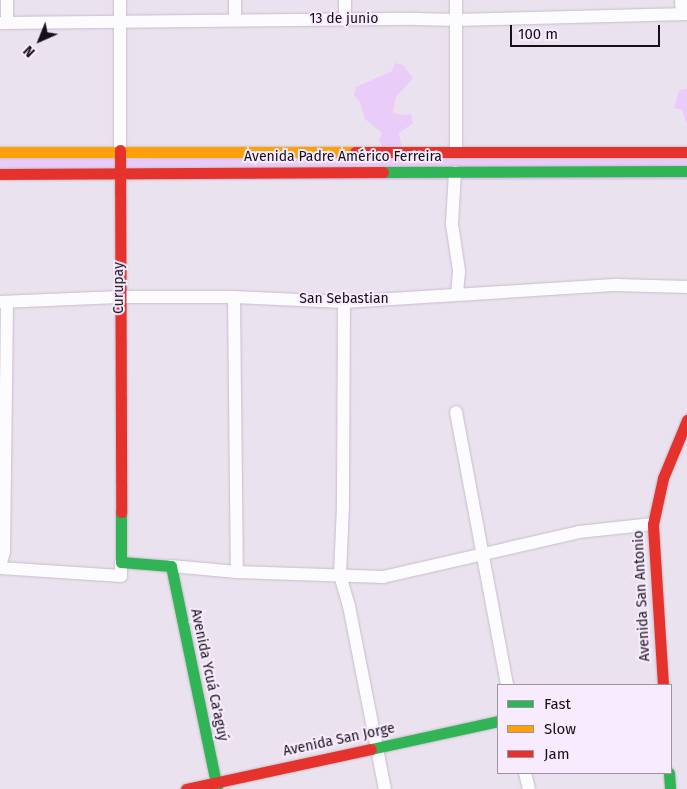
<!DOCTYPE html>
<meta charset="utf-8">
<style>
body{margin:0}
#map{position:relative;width:687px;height:789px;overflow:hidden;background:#ebe2ef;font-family:"Fira Sans",sans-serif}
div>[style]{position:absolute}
.green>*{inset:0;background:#eaccf8}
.roads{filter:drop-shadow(0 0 1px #c5bec8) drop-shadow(0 0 1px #c5bec8)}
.street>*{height:12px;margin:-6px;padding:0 6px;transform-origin:6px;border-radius:6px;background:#fcfbfd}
.fast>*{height:11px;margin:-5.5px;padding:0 5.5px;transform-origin:5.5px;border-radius:5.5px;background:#30b455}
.slow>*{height:11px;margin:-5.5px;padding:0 5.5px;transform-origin:5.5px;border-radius:5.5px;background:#ff9f0a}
.jam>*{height:11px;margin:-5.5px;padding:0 5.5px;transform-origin:5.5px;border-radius:5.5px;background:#e5322d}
span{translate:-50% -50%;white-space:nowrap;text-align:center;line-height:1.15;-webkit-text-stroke:4px #f8ebfe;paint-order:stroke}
.street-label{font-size:14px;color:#151018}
.legend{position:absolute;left:497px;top:684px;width:175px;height:90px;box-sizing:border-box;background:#f8ebfe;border:1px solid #9d93a2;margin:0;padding:6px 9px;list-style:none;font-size:15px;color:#151018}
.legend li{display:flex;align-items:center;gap:10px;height:25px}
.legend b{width:25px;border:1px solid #9d93a2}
.north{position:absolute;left:15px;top:15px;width:50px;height:50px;-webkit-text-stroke:4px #f8ebfe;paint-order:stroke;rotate:224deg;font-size:14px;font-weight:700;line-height:20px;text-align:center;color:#151018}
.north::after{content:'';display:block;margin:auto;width:18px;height:22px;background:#151018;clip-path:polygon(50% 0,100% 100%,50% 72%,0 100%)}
.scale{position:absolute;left:510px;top:25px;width:150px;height:22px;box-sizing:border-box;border:2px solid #151018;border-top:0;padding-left:6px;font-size:15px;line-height:18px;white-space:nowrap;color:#151018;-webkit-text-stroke:4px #f8ebfe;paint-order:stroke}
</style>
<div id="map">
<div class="green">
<i style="clip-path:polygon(395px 63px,403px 65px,413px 78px,396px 97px,394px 105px,393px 113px,402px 115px,411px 114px,413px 123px,399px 133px,402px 150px,687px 153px,687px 180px,130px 180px,124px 160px,382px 147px,379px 140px,382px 133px,365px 119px,360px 102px,354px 95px,356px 87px,392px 71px)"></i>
<i style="clip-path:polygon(687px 89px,687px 124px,682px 110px,674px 108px,679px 90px)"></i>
<i style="clip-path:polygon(0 155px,113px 155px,120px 167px,0 179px)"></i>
</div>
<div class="roads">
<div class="street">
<i style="left:7px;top:0;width:23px;rotate:90deg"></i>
<i style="left:235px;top:0;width:20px;rotate:90deg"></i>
<i style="left:681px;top:0;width:14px;rotate:86deg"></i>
<i style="left:345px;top:20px;width:20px;rotate:-90deg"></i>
<i style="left:0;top:23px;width:416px;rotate:-0.6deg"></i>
<i style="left:416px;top:19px;width:40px;rotate:1.4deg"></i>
<i style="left:456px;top:20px;width:231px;rotate:-1.5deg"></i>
<i style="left:120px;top:150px;width:150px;rotate:-90deg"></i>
<i style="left:456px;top:151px;width:151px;rotate:-90deg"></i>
<i style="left:455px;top:172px;width:52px;rotate:93.3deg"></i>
<i style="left:452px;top:224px;width:48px;rotate:81.5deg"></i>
<i style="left:459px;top:271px;width:23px;rotate:95deg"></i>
<i style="left:234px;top:297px;width:275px;rotate:89.4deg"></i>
<i style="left:0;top:302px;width:119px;rotate:-2.4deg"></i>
<i style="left:119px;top:297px;width:115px"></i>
<i style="left:234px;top:297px;width:110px;rotate:2.6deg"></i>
<i style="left:344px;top:302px;width:274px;rotate:-3.6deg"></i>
<i style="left:617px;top:285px;width:70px;rotate:1.6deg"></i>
<i style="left:344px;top:302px;width:204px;rotate:90.3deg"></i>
<i style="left:343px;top:506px;width:69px;rotate:92.5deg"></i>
<i style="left:340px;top:575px;width:32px;rotate:74deg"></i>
<i style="left:349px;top:606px;width:187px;rotate:78.9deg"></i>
<i style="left:456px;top:412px;width:278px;rotate:79.4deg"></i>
<i style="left:0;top:566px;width:15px;rotate:-74deg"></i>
<i style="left:4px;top:552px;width:250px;rotate:-89.3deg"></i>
<i style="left:171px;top:566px;width:66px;rotate:5.2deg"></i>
<i style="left:237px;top:572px;width:146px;rotate:2deg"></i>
<i style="left:383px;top:577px;width:201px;rotate:-12.9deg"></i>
<i style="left:579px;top:532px;width:74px;rotate:-6.2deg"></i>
<i style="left:0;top:568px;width:121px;rotate:3.8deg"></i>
<i style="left:121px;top:576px;width:14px;rotate:-90deg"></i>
<i style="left:525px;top:773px;width:16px;rotate:76deg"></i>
</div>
<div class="fast">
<i style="left:383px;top:172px;width:304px;rotate:-0.2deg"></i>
<i style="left:121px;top:512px;width:50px;rotate:90deg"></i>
<i style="left:121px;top:562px;width:50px;rotate:4.6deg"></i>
<i style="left:171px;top:566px;width:228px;rotate:78.3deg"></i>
<i style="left:371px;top:749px;width:130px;rotate:-12.4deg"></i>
<i style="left:669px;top:773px;width:16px;rotate:86deg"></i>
</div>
<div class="slow">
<i style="left:0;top:152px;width:355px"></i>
</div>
<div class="jam">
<i style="left:120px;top:150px;width:362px;rotate:89.8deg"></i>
<i style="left:355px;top:152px;width:332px"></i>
<i style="left:0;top:174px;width:383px;rotate:-0.3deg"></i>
<i style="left:663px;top:685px;width:161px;rotate:-93.6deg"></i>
<i style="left:653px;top:524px;width:47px;rotate:-77.7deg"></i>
<i style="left:663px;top:478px;width:63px;rotate:-67.5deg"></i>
<i style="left:186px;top:789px;width:189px;rotate:-12.2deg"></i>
</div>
</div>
<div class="street-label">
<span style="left:344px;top:19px">13 de junio</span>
<span style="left:343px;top:157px">Avenida Padre Américo Ferreira</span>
<span style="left:119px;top:288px;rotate:-90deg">Curupay</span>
<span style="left:344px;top:299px">San Sebastian</span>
<span style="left:642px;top:596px;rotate:-93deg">Avenida San Antonio</span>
<span style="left:209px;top:675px;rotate:78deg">Avenida Ycuá Ca'aguý</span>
<span style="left:339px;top:740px;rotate:-12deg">Avenida San Jorge</span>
</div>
<ul class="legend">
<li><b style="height:6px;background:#30b455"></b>Fast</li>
<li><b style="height:6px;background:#ff9f0a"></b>Slow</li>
<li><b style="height:6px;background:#e5322d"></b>Jam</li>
</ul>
<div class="north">N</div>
<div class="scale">100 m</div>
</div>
